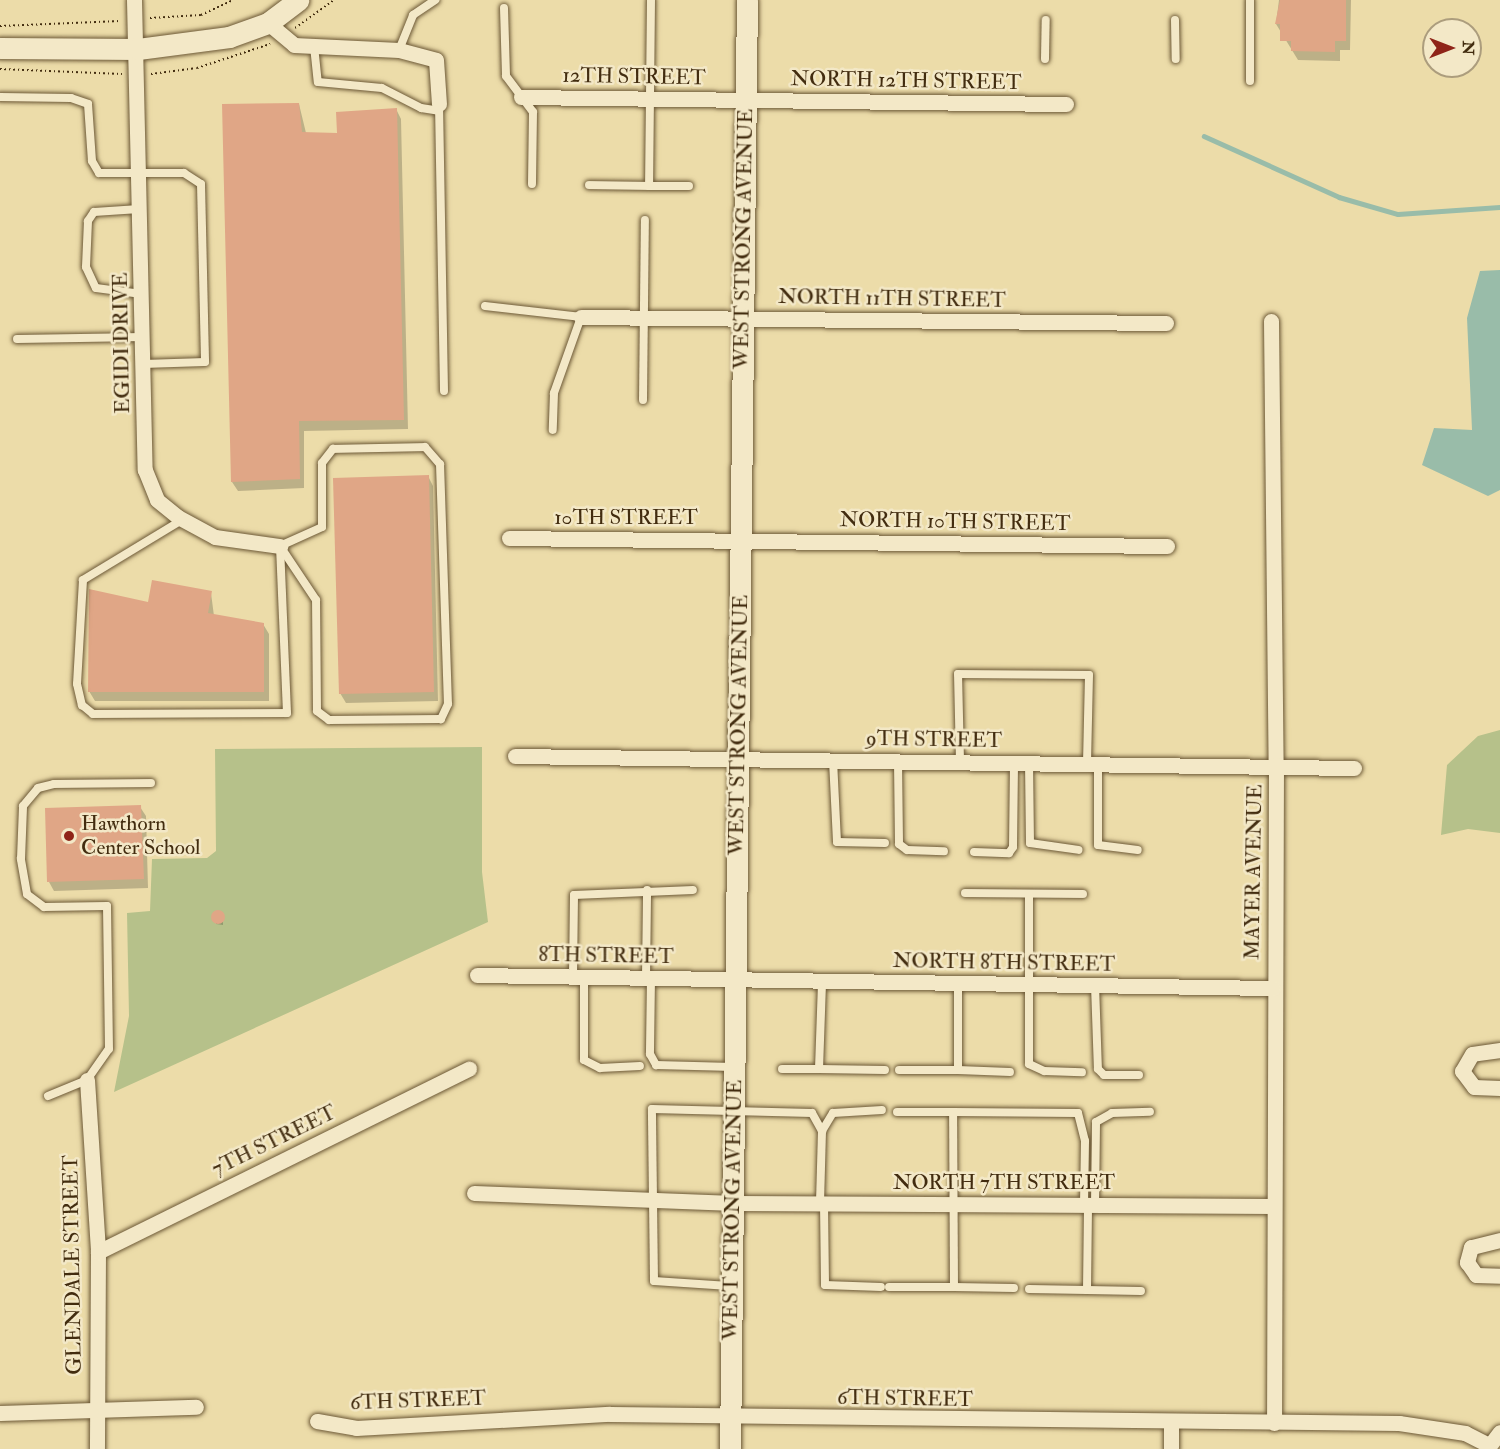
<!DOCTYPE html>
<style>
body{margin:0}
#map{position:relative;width:1500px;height:1449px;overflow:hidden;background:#ecdca9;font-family:"IM FELL Double Pica",serif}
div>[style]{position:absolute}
.green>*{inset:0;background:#b6c18a}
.water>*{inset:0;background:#99bca9}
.shadow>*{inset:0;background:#0003}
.stream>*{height:4.5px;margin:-2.25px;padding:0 2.25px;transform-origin:2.25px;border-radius:2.25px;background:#99bca9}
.building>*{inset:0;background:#e0a686}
.round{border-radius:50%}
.path>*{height:2px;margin-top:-1px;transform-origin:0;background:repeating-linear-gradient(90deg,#422c0f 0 1.5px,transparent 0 4.5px)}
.roads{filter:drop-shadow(0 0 2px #6c5836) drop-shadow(0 0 2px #6c5836)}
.lane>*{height:8px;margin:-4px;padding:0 4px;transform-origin:4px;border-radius:4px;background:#f3e8c7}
.street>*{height:15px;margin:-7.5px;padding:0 7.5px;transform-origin:7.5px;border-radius:7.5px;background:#f3e8c7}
.secondary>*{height:21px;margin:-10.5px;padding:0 10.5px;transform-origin:10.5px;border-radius:10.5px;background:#f3e8c7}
.dots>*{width:16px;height:16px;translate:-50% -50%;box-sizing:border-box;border:3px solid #f3e8c7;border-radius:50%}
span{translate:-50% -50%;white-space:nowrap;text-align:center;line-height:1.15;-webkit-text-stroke:5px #f3e8c7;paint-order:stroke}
.street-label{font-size:21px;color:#422c0f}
.poi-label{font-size:21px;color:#422c0f}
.left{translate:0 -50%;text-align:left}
.north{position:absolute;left:1422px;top:18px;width:60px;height:60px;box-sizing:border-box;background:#f3e8c7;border:2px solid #ac9d7d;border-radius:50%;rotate:90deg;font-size:16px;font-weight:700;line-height:24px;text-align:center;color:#422c0f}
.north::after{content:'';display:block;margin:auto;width:21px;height:27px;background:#8f2418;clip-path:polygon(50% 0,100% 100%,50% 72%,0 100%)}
</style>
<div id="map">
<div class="green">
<i style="clip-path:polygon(1500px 730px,1500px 833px,1468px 829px,1441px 835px,1447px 765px,1478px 736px)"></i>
<i style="clip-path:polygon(482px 747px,482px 872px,488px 922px,114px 1092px,129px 1016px,127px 913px,150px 911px,152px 859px,207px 858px,216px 851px,215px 749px)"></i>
</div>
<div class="water">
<i style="clip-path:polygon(1500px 270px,1500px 490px,1488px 496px,1422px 465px,1434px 428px,1472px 430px,1467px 318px,1480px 271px)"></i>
</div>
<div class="shadow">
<i style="clip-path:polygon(1279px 0,1351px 0,1350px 50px,1340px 50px,1340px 61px,1298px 60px,1276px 24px)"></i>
<i style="clip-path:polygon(299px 104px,306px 133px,338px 134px,396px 109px,401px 119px,408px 429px,304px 431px,304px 488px,238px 491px,232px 482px)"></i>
<i style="clip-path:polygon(428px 476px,433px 486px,438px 701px,346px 703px,340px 693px)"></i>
<i style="clip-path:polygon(211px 593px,214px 616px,263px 624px,269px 634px,269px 701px,95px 701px,89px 691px,150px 604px)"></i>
<i style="clip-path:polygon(140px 807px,146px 816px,148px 888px,54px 891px,49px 882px)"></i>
<i style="clip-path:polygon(216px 913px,223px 914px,223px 925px,216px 924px)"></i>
</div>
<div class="stream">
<i style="left:1204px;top:136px;width:148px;rotate:24.3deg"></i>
<i style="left:1339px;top:197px;width:61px;rotate:16.1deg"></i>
<i style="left:1398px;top:214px;width:102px;rotate:-3.9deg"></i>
</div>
<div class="building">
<i style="clip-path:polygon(1280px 0,1346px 0,1346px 41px,1335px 41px,1335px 52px,1291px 51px,1291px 41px,1280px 41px,1280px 24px,1275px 24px)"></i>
<i style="clip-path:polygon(299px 103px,302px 132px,337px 133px,336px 112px,397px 108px,404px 420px,299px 421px,300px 479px,231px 482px,222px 104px)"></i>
<i style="clip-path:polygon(429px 475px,434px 692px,339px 694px,333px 478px)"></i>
<i style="clip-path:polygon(152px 580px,212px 591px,208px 613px,264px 623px,264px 692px,88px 692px,89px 589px,148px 602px)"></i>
<i style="clip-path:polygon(141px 805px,144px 879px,47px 882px,45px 808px)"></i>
<i class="round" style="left:211px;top:910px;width:14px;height:14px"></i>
</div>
<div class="path">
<i style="left:150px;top:18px;width:51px;rotate:-3.4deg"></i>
<i style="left:201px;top:15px;width:35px;rotate:-25deg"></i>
<i style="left:0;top:26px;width:120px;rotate:-2.4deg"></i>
<i style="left:295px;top:28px;width:48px;rotate:-35.7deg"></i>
<i style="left:0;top:69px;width:122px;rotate:2.3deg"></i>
<i style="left:151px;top:74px;width:46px;rotate:-7.4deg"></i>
<i style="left:197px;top:68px;width:77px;rotate:-18.2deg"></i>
</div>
<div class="roads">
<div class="lane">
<i style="left:651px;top:0;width:186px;rotate:90.6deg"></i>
<i style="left:649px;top:186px;width:40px"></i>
<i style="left:1250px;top:0;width:81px;rotate:90deg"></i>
<i style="left:504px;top:8px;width:68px;rotate:88.3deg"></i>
<i style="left:506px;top:76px;width:45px;rotate:53.1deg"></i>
<i style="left:533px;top:112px;width:72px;rotate:90.8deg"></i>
<i style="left:1175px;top:20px;width:39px;rotate:89deg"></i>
<i style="left:314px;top:46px;width:36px;rotate:84deg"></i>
<i style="left:318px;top:82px;width:64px;rotate:5.4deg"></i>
<i style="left:382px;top:88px;width:44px;rotate:27.1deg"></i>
<i style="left:421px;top:108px;width:18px;rotate:9deg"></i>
<i style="left:399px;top:50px;width:38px;rotate:-68deg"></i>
<i style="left:413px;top:15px;width:27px;rotate:-34deg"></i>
<i style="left:1045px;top:59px;width:39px;rotate:-89deg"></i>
<i style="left:0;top:97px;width:71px;rotate:0.8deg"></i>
<i style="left:71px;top:98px;width:18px;rotate:19deg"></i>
<i style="left:88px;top:104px;width:57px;rotate:86deg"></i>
<i style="left:92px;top:161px;width:14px;rotate:60deg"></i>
<i style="left:99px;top:173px;width:85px"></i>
<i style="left:184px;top:173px;width:20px;rotate:33deg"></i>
<i style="left:201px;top:184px;width:178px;rotate:88.7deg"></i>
<i style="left:205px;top:362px;width:62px;rotate:178.2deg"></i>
<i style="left:439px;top:104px;width:287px;rotate:89deg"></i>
<i style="left:589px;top:185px;width:60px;rotate:1deg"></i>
<i style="left:139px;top:209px;width:45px;rotate:176.2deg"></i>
<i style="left:94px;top:212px;width:11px;rotate:124deg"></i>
<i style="left:88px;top:221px;width:46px;rotate:92.5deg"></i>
<i style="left:86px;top:267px;width:23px;rotate:65deg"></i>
<i style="left:96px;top:288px;width:46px;rotate:7.4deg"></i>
<i style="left:485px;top:306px;width:97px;rotate:6.5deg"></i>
<i style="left:581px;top:317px;width:81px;rotate:109.6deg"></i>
<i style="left:554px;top:393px;width:37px;rotate:92deg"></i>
<i style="left:17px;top:339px;width:126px;rotate:-0.9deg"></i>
<i style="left:643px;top:400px;width:180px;rotate:-89.4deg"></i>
<i style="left:425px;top:447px;width:23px;rotate:49deg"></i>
<i style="left:440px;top:464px;width:240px;rotate:88.1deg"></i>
<i style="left:448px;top:704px;width:17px;rotate:115deg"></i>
<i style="left:441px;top:719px;width:112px;rotate:179.5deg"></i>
<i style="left:329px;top:720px;width:15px;rotate:-143deg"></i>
<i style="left:317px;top:711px;width:111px;rotate:-90.5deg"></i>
<i style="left:316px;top:600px;width:65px;rotate:-123.7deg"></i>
<i style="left:280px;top:546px;width:46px;rotate:-24.3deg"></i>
<i style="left:322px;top:527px;width:64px;rotate:-90deg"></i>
<i style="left:322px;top:463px;width:18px;rotate:-52deg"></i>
<i style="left:333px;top:449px;width:92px;rotate:-1.2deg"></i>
<i style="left:182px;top:520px;width:116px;rotate:148.8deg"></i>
<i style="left:83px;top:580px;width:104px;rotate:93.3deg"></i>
<i style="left:77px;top:684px;width:22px;rotate:77deg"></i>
<i style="left:82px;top:705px;width:14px;rotate:39deg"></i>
<i style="left:93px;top:714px;width:194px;rotate:-0.3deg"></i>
<i style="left:287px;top:713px;width:166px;rotate:-92.4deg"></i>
<i style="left:833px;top:760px;width:82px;rotate:87.2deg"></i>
<i style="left:837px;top:842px;width:48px;rotate:1.2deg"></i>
<i style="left:898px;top:761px;width:83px;rotate:89.3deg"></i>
<i style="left:899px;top:844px;width:10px;rotate:37deg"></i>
<i style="left:907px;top:850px;width:37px;rotate:2deg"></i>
<i style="left:960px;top:761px;width:87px;rotate:-91.3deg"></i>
<i style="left:958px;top:674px;width:131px;rotate:0.4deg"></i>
<i style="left:1089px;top:675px;width:88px;rotate:91.3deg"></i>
<i style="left:1029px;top:762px;width:81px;rotate:89.3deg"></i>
<i style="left:1030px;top:843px;width:49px;rotate:8.1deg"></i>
<i style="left:1098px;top:764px;width:81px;rotate:90deg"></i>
<i style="left:1098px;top:845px;width:40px;rotate:7.1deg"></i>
<i style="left:974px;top:852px;width:35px;rotate:2deg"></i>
<i style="left:1009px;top:853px;width:7px;rotate:-56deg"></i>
<i style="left:1013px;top:847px;width:85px;rotate:-89.3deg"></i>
<i style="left:965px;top:893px;width:118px;rotate:0.5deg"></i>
<i style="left:1029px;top:894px;width:170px;rotate:90deg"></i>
<i style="left:1029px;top:1064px;width:17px;rotate:25deg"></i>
<i style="left:1044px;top:1071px;width:38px;rotate:2deg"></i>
<i style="left:573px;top:977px;width:82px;rotate:-89.3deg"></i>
<i style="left:574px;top:895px;width:119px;rotate:-2.4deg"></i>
<i style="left:584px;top:977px;width:83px;rotate:90deg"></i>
<i style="left:584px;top:1060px;width:18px;rotate:27deg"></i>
<i style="left:600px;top:1068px;width:40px;rotate:-2.9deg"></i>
<i style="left:646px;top:978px;width:88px;rotate:-89.3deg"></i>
<i style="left:651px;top:978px;width:76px;rotate:90.8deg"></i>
<i style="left:650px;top:1054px;width:13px;rotate:61deg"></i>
<i style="left:656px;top:1065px;width:77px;rotate:1.5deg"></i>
<i style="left:958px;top:983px;width:87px;rotate:90deg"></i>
<i style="left:958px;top:1070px;width:52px;rotate:2.2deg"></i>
<i style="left:1095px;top:985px;width:84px;rotate:88deg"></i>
<i style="left:1098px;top:1069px;width:8px;rotate:45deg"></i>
<i style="left:1104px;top:1075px;width:35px"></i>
<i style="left:782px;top:1069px;width:37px"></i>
<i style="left:819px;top:1069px;width:88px;rotate:-88deg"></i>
<i style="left:819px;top:1069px;width:66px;rotate:0.9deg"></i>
<i style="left:899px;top:1070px;width:59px"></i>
<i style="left:48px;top:1096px;width:42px;rotate:-22.3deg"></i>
<i style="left:87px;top:1080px;width:38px;rotate:-55deg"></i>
<i style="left:109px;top:1049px;width:143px;rotate:-90.8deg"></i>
<i style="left:107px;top:906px;width:63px;rotate:179.1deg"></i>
<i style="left:44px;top:907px;width:21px;rotate:-143deg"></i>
<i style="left:27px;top:894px;width:36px;rotate:-100deg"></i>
<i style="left:21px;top:859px;width:53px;rotate:-87.8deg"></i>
<i style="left:23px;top:806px;width:23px;rotate:-50deg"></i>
<i style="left:38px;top:788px;width:16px;rotate:-14deg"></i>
<i style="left:54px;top:784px;width:97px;rotate:-0.6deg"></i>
<i style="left:897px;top:1112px;width:56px"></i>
<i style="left:822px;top:1131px;width:21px;rotate:-59deg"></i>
<i style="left:833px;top:1113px;width:49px;rotate:-3.5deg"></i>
<i style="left:824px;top:1203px;width:82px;rotate:89.3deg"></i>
<i style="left:825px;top:1285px;width:56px;rotate:2deg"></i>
<i style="left:1095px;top:1205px;width:83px;rotate:-89.3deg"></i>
<i style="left:1096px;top:1122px;width:18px;rotate:-29deg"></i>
<i style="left:1112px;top:1113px;width:38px;rotate:-2deg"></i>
<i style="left:729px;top:1286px;width:75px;rotate:-176.2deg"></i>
<i style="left:654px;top:1281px;width:172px;rotate:-90.7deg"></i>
<i style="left:652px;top:1109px;width:160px;rotate:1.4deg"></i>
<i style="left:812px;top:1113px;width:21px;rotate:61deg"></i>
<i style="left:822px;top:1131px;width:72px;rotate:91.6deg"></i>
<i style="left:889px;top:1287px;width:65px"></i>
<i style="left:954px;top:1287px;width:175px;rotate:-90.3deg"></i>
<i style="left:953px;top:1112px;width:125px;rotate:0.5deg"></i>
<i style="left:1078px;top:1113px;width:29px;rotate:76deg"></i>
<i style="left:1085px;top:1141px;width:64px;rotate:90.9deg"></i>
<i style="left:954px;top:1287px;width:60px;rotate:1deg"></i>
<i style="left:1029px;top:1289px;width:58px;rotate:1deg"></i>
<i style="left:1087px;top:1290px;width:85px;rotate:-89.3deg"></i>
<i style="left:1087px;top:1290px;width:54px;rotate:1.1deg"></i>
</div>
<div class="street">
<i style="left:134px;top:0;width:470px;rotate:88.7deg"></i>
<i style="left:145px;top:470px;width:32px;rotate:68deg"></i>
<i style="left:157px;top:500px;width:27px;rotate:39deg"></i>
<i style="left:178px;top:517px;width:42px;rotate:28.4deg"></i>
<i style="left:215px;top:537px;width:66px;rotate:7.9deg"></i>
<i style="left:268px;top:23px;width:34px;rotate:40deg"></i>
<i style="left:294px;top:45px;width:105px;rotate:2.7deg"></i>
<i style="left:399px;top:50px;width:38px;rotate:15deg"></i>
<i style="left:436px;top:60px;width:44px;rotate:86.1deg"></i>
<i style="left:521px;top:97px;width:545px;rotate:0.74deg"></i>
<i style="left:581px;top:317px;width:585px;rotate:0.59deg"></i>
<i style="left:1271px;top:321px;width:444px;rotate:89.4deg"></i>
<i style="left:1276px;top:765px;width:658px;rotate:90.17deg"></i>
<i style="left:509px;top:538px;width:658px;rotate:0.7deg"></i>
<i style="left:515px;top:756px;width:839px;rotate:0.82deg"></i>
<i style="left:477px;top:975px;width:796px;rotate:0.94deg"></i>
<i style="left:1500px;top:1050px;width:28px;rotate:172deg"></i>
<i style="left:1472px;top:1054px;width:20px;rotate:120deg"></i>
<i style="left:1462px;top:1071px;width:20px;rotate:53deg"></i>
<i style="left:1474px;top:1087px;width:26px;rotate:2deg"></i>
<i style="left:87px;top:1080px;width:172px;rotate:86.3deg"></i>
<i style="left:98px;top:1252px;width:197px;rotate:90.3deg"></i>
<i style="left:474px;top:1193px;width:260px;rotate:2.2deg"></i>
<i style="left:734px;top:1203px;width:540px;rotate:0.32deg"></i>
<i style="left:1500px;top:1240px;width:30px;rotate:166deg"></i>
<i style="left:1471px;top:1247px;width:16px;rotate:105deg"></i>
<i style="left:1467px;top:1262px;width:16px;rotate:55deg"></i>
<i style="left:1476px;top:1275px;width:24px;rotate:2deg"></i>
<i style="left:98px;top:1252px;width:414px;rotate:-26.3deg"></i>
<i style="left:0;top:1413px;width:196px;rotate:-1.8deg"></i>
<i style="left:317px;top:1421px;width:40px;rotate:10deg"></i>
<i style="left:356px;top:1428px;width:254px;rotate:-3.2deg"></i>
<i style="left:610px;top:1414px;width:789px;rotate:0.65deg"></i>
<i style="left:1399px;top:1423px;width:67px;rotate:8.6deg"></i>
<i style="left:1465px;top:1433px;width:27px;rotate:27deg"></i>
<i style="left:1171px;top:1449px;width:26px;rotate:-90deg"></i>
<i style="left:1487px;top:1449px;width:21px;rotate:-53deg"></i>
</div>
<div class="secondary">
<i style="left:0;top:48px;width:138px;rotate:0.4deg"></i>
<i style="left:138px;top:49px;width:92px;rotate:-7.5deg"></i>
<i style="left:229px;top:37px;width:41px;rotate:-19.7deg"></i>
<i style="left:268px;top:23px;width:38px;rotate:-37deg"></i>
<i style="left:730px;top:1449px;width:1449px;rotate:-89.33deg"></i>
</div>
</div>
<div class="dots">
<i style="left:69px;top:836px;background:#8f2418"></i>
</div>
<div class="street-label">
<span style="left:634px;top:77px;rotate:1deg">12TH STREET</span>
<span style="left:906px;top:81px;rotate:1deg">NORTH 12TH STREET</span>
<span style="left:744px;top:239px;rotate:-89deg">WEST STRONG AVENUE</span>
<span style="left:892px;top:299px;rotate:1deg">NORTH 11TH STREET</span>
<span style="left:122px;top:343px;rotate:-91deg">EGIDI DRIVE</span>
<span style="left:626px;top:518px">10TH STREET</span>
<span style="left:955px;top:522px;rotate:1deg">NORTH 10TH STREET</span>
<span style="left:739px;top:725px;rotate:-89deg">WEST STRONG AVENUE</span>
<span style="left:934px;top:740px;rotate:1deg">9TH STREET</span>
<span style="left:1254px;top:872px;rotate:-89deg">MAYER AVENUE</span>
<span style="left:606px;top:956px;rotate:1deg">8TH STREET</span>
<span style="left:1004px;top:963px;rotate:1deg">NORTH 8TH STREET</span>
<span style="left:274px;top:1141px;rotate:-26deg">7TH STREET</span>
<span style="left:1004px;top:1183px">NORTH 7TH STREET</span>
<span style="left:733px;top:1210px;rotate:-89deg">WEST STRONG AVENUE</span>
<span style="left:73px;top:1265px;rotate:-91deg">GLENDALE STREET</span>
<span style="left:905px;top:1399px;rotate:1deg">6TH STREET</span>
<span style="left:418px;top:1401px;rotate:-2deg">6TH STREET</span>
</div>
<div class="poi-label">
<span class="left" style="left:81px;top:836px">Hawthorn<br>Center School</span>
</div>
<div class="north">N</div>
</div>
